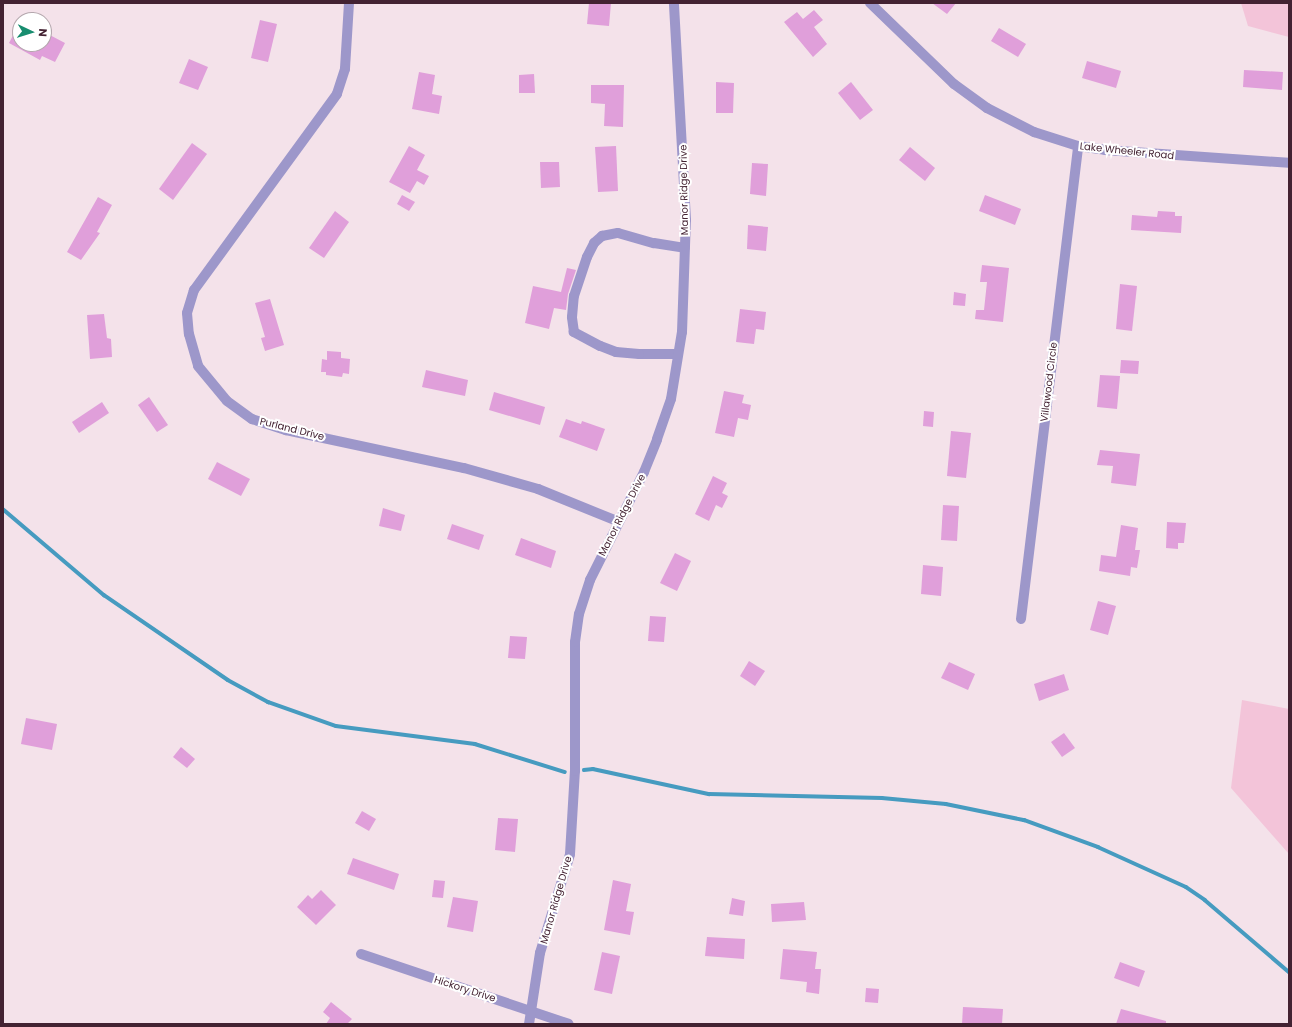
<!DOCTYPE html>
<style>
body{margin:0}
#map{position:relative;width:1292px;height:1027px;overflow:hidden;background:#f4e2ea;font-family:Poppins,sans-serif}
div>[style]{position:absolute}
.green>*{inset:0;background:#f3c4d9}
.stream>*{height:3.5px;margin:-1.75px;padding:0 1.75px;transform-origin:1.75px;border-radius:1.75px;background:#469bc0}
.building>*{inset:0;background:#e09fda}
.minor>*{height:10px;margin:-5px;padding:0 5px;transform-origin:5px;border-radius:5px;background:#9d97ca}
span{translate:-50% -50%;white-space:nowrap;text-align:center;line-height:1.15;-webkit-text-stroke:4px #fff;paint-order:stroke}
.street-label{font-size:10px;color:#432232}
.frame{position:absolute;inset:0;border:4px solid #432232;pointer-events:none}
.north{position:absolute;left:12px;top:12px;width:40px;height:40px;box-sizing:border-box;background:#fff;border:1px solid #b4a7ad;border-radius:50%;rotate:94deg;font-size:11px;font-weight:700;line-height:16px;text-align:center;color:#432232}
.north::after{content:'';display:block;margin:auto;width:14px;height:18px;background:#188d6f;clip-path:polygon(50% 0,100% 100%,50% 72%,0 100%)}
</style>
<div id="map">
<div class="green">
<i style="clip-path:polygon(1241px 3px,1289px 3px,1289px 37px,1248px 26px)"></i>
<i style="clip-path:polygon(1242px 700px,1289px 709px,1289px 854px,1231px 788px)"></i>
</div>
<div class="stream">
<i style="left:3px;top:509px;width:133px;rotate:40.4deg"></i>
<i style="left:104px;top:595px;width:150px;rotate:34.4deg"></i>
<i style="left:228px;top:680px;width:46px;rotate:28.8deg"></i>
<i style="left:268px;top:702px;width:72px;rotate:19.4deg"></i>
<i style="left:336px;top:726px;width:140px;rotate:7.4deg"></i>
<i style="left:475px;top:744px;width:94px;rotate:17.3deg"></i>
<i style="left:584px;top:770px;width:9px;rotate:-6deg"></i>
<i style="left:593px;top:769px;width:119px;rotate:12.2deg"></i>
<i style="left:709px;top:794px;width:173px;rotate:1.3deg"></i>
<i style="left:882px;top:798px;width:64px;rotate:5.4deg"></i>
<i style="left:946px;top:804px;width:80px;rotate:11.6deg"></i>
<i style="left:1024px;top:820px;width:79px;rotate:20deg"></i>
<i style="left:1098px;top:847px;width:97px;rotate:24.4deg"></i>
<i style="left:1186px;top:887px;width:23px;rotate:34deg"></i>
<i style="left:1205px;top:900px;width:111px;rotate:40.6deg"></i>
</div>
<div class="building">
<i style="clip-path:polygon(589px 3px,611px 3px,609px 26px,587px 24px)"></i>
<i style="clip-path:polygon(932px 3px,956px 3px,947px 14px)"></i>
<i style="clip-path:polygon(814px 10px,823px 20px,814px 27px,827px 44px,813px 57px,784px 22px,797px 12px,803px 19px)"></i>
<i style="clip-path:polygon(260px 20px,277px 24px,268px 62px,251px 58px)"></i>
<i style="clip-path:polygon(20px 22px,20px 44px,44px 44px,44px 32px,65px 43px,55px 62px,42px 56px,40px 60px,9px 43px)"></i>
<i style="clip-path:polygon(999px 28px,1026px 44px,1018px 57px,991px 41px)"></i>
<i style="clip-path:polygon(189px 59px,208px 67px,198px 90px,179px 83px)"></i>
<i style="clip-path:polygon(1087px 61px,1121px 71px,1116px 88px,1082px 78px)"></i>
<i style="clip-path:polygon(1244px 70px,1283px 72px,1282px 90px,1243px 87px)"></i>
<i style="clip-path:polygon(419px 72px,435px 75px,432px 94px,442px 96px,439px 114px,412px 109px)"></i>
<i style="clip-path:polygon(534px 74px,535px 93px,519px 93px,519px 75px)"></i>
<i style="clip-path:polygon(716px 82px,734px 83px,733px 113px,716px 113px)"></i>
<i style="clip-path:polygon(851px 82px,873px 110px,860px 120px,838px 93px)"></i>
<i style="clip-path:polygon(591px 85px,624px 85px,623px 127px,604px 126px,605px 104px,591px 103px)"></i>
<i style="clip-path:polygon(192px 143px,207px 154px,173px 200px,159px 189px)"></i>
<i style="clip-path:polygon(409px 146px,425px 155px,417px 170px,429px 176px,424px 185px,417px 181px,410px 193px,389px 182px)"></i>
<i style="clip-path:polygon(616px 146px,618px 191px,598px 192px,595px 147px)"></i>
<i style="clip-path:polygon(910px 147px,935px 168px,925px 181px,899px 160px)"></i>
<i style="clip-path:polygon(540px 162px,559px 162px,560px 187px,541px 188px)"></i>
<i style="clip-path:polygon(752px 163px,768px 164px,766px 196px,750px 194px)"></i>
<i style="clip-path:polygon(402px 195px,415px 202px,409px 211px,397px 204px)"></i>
<i style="clip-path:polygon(985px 195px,1021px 209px,1015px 225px,979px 211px)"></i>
<i style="clip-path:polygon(98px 197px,112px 205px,97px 232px,100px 233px,81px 260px,67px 252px)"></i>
<i style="clip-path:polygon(335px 211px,349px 222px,324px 258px,309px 248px)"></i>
<i style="clip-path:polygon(1158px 211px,1175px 212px,1175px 216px,1182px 216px,1181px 233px,1131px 230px,1132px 215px,1157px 217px)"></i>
<i style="clip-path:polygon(748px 225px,768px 227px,766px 251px,747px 249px)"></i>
<i style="clip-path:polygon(982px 265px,1009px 268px,1003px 322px,975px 319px,976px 310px,984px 310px,987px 282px,980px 282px)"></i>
<i style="clip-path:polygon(567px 268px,576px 270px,568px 294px,566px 310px,554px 308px,549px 329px,525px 323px,533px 286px,561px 292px)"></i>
<i style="clip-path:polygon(1120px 284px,1137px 286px,1132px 331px,1116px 329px)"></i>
<i style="clip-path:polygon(954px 292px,966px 294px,965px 306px,953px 305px)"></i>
<i style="clip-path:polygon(270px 299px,284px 345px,265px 351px,261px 338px,265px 337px,255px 303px)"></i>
<i style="clip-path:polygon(740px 309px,766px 312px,764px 330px,756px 329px,754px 344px,736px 342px)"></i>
<i style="clip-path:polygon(104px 314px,107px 338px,111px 339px,112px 357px,90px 359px,87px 315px)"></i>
<i style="clip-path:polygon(327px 351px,341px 352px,341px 358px,350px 359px,349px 374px,343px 373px,342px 377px,326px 375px,326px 372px,321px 372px,322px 359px,327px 360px)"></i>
<i style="clip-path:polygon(1121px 360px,1139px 361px,1138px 374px,1120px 373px)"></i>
<i style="clip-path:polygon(426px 370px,468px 380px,465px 396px,422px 387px)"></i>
<i style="clip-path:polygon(1100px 375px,1120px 376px,1117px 409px,1097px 407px)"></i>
<i style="clip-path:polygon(724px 391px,744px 395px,742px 403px,751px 405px,748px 420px,738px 418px,734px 437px,715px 433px)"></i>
<i style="clip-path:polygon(494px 392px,545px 407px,540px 425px,489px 410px)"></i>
<i style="clip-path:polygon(149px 397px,168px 425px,157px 432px,138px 405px)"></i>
<i style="clip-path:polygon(102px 402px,109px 413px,79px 433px,72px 422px)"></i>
<i style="clip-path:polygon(924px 411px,934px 412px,933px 427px,923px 426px)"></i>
<i style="clip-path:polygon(566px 419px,581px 424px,582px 421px,605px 429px,597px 451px,559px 437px)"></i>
<i style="clip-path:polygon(951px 431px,971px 433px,966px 478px,947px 476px)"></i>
<i style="clip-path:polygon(1100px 450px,1140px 454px,1136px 486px,1111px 483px,1113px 466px,1097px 465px)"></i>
<i style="clip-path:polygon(217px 462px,250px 479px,241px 496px,208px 479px)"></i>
<i style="clip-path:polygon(713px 476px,727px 483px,722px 493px,728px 496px,722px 508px,716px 505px,709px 521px,695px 514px)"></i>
<i style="clip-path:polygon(943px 505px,959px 506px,957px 541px,941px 540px)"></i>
<i style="clip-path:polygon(383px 508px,405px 515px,401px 531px,379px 526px)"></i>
<i style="clip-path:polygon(1167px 522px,1186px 523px,1184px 543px,1178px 543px,1178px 549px,1166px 548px)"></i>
<i style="clip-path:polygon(452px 524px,484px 535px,479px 550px,447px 539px)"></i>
<i style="clip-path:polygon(1121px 525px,1138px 528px,1135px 550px,1140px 550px,1137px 568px,1131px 567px,1130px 576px,1099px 571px,1101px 555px,1116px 557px)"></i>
<i style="clip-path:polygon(521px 538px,556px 551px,551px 568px,515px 555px)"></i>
<i style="clip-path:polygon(675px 553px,691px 561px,677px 591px,660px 583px)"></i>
<i style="clip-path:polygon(923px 565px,943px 567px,941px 596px,921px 594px)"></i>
<i style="clip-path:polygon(1098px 601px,1116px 606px,1108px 635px,1090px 630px)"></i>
<i style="clip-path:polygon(650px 616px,666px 617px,664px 642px,648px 641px)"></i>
<i style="clip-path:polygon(510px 636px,527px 637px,525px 659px,508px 658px)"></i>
<i style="clip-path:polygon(749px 661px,765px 671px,755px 686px,740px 676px)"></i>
<i style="clip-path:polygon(949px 662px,975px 674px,968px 690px,941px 678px)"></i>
<i style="clip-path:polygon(1064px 674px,1069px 690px,1039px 701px,1034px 684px)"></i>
<i style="clip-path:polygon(26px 718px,57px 724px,52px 750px,21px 744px)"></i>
<i style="clip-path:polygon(1064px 733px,1075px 748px,1062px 757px,1051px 742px)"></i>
<i style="clip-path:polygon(181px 747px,195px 759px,187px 768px,173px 757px)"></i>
<i style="clip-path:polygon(362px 811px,376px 819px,369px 831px,355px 823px)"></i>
<i style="clip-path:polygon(498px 818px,518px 819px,515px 852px,495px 850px)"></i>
<i style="clip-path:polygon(353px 858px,399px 874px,394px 890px,347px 874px)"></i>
<i style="clip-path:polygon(434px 880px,445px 881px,443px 898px,432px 897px)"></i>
<i style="clip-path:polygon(613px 880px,631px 884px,626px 911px,634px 912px,630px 935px,604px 930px)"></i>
<i style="clip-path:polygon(321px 890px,336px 905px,316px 925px,297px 907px,308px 895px,312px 899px)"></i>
<i style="clip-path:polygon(453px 897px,478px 901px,473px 932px,447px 927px)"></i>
<i style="clip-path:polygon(732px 898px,745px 901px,743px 916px,729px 914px)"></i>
<i style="clip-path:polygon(804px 902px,806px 920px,772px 922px,771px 904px)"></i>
<i style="clip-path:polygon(707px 937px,745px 939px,744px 959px,705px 956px)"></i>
<i style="clip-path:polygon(783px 949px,817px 952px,815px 969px,821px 969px,819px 994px,806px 992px,807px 982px,780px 979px)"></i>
<i style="clip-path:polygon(602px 952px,620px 956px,612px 994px,594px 990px)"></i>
<i style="clip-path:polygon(1120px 962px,1145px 971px,1139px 987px,1114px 978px)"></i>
<i style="clip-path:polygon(866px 988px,879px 989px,878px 1003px,865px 1002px)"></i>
<i style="clip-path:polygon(331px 1002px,352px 1019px,347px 1024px,326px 1024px,330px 1018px,323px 1012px)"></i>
<i style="clip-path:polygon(963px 1007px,1003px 1009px,1002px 1024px,962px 1024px)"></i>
<i style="clip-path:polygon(1121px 1009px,1166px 1021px,1166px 1024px,1116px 1024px)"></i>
</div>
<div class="minor">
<i style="left:349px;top:3px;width:66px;rotate:93.5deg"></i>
<i style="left:345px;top:69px;width:26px;rotate:108deg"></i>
<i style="left:337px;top:94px;width:243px;rotate:126.1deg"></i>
<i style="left:194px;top:290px;width:24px;rotate:107deg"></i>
<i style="left:187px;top:313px;width:21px;rotate:85deg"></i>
<i style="left:189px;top:334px;width:33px;rotate:74deg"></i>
<i style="left:198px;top:366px;width:45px;rotate:50.4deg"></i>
<i style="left:227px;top:401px;width:31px;rotate:36deg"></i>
<i style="left:252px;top:419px;width:36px;rotate:18deg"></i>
<i style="left:286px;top:430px;width:182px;rotate:12.1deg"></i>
<i style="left:464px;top:468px;width:77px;rotate:15.8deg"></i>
<i style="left:538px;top:489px;width:85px;rotate:22.1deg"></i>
<i style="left:870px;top:3px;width:117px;rotate:44deg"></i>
<i style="left:954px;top:84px;width:41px;rotate:36deg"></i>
<i style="left:987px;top:108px;width:53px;rotate:27.1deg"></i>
<i style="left:1034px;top:132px;width:46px;rotate:17.7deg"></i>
<i style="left:1078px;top:146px;width:27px;rotate:8deg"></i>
<i style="left:1105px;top:150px;width:184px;rotate:4deg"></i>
<i style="left:678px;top:354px;width:39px;rotate:180deg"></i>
<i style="left:639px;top:354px;width:23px;rotate:-175deg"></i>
<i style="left:616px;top:352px;width:17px;rotate:-159deg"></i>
<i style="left:600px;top:346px;width:30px;rotate:-152deg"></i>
<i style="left:574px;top:332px;width:15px;rotate:-98deg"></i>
<i style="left:572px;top:317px;width:21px;rotate:-85deg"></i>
<i style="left:574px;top:296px;width:41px;rotate:-71.6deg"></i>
<i style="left:587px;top:257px;width:16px;rotate:-63deg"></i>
<i style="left:594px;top:243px;width:11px;rotate:-41deg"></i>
<i style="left:602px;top:236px;width:16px;rotate:-11deg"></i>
<i style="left:618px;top:233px;width:37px;rotate:16deg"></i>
<i style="left:654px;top:243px;width:31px;rotate:9deg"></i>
<i style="left:1021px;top:619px;width:476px;rotate:-83.1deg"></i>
<i style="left:361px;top:954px;width:219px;rotate:18.6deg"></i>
<i style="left:529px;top:1024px;width:72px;rotate:-81.2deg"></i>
<i style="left:540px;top:953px;width:103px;rotate:-73.1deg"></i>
<i style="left:570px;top:854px;width:83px;rotate:-86.6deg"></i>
<i style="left:575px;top:771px;width:129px;rotate:-90deg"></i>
<i style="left:575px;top:642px;width:28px;rotate:-82deg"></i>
<i style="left:579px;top:614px;width:36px;rotate:-72deg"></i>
<i style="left:590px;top:580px;width:121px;rotate:-63.4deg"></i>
<i style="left:644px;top:472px;width:35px;rotate:-68deg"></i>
<i style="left:657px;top:439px;width:42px;rotate:-70.7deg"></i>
<i style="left:671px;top:399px;width:68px;rotate:-80.7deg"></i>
<i style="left:682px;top:332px;width:112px;rotate:-88deg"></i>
<i style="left:686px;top:220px;width:217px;rotate:-93.2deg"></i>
</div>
<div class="street-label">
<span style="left:1127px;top:151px;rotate:6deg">Lake Wheeler Road</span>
<span style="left:684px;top:190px;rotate:-91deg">Manor Ridge Drive</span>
<span style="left:1049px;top:382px;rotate:-83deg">Villawood Circle</span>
<span style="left:292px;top:429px;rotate:14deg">Purland Drive</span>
<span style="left:622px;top:515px;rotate:-63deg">Manor Ridge Drive</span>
<span style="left:556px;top:900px;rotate:-74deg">Manor Ridge Drive</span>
<span style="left:465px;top:989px;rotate:18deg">Hickory Drive</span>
</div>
<div class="frame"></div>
<div class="north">N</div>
</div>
